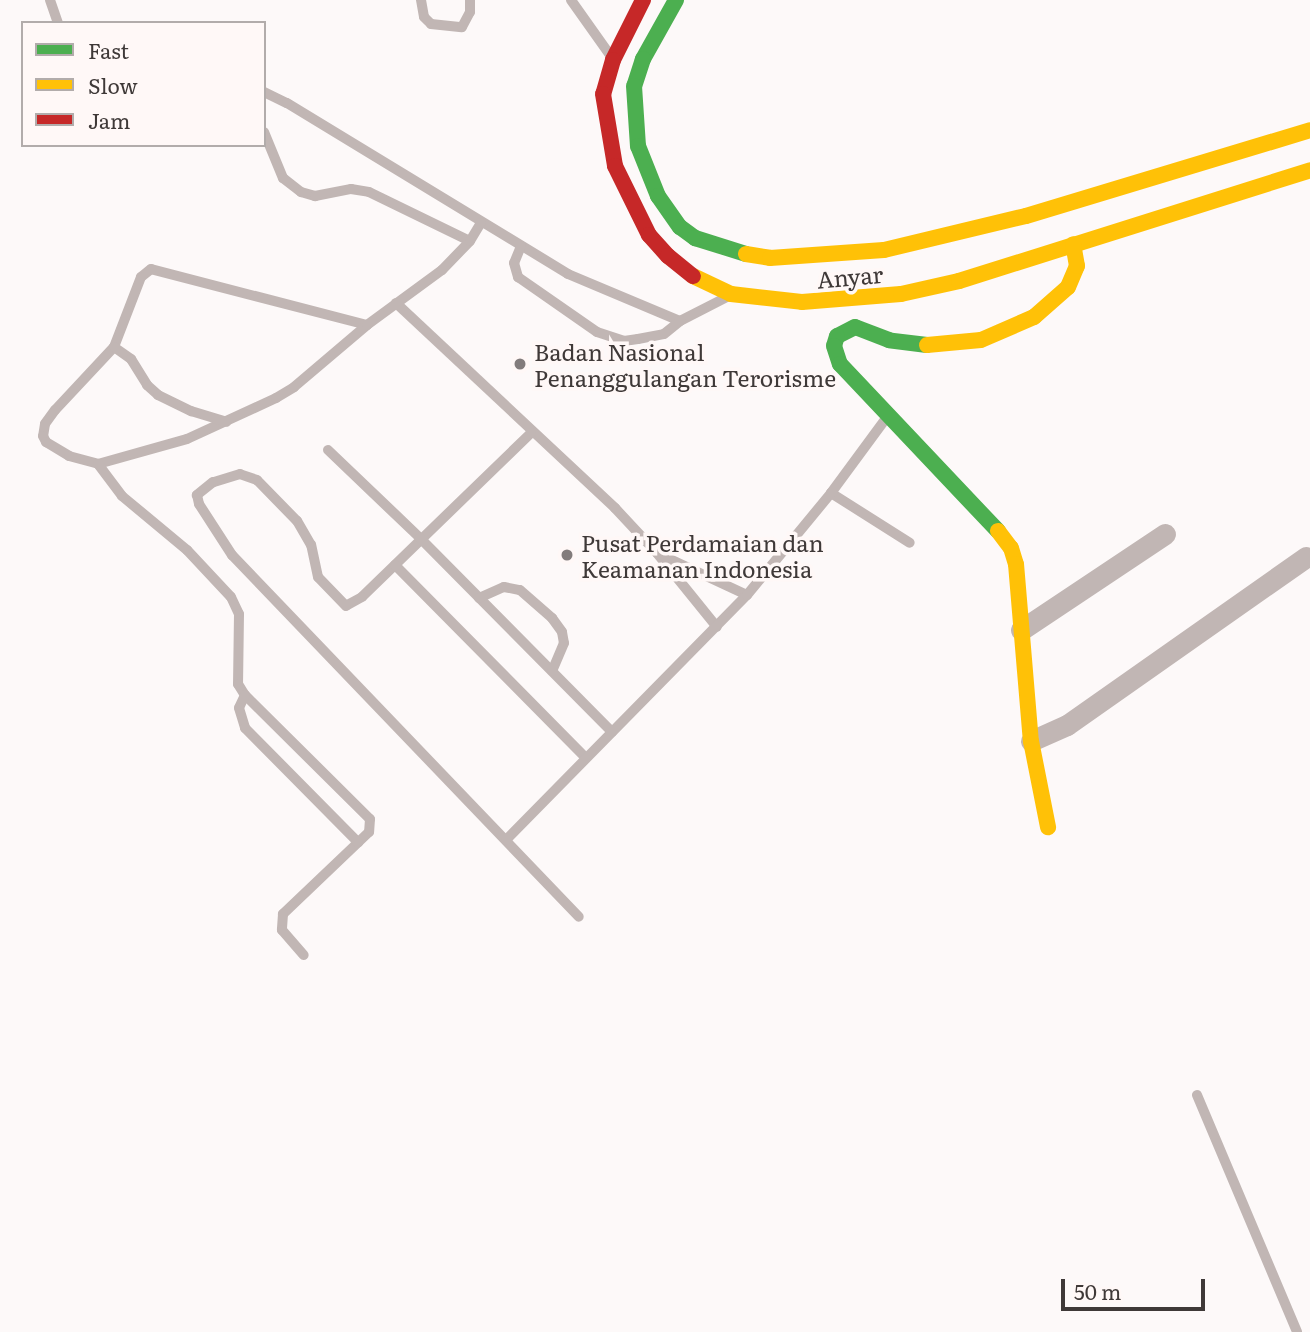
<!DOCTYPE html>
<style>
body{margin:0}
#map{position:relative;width:1310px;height:1332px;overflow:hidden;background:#fdf9f9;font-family:Literata,serif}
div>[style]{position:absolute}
.lane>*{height:10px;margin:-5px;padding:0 5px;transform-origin:5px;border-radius:5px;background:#c1b6b4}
.street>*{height:21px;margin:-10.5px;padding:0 10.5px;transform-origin:10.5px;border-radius:10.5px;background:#c1b6b4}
.fast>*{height:16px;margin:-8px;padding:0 8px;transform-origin:8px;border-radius:8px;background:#4caf50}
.slow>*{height:16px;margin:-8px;padding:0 8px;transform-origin:8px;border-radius:8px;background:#ffc107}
.jam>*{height:16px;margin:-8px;padding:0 8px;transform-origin:8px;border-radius:8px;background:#c62828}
.dots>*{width:19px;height:19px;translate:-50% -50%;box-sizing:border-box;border:4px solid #fff8f7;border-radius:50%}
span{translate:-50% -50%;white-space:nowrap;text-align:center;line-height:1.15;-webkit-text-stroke:7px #fff8f7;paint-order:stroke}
.street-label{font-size:23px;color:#3f3938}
.poi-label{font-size:23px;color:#3f3938}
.left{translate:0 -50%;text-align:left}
.legend{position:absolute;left:21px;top:21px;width:245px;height:126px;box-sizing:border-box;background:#fff8f7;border:2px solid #b2acab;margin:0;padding:9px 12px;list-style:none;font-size:21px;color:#3f3938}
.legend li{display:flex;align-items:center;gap:14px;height:35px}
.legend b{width:35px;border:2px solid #b2acab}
.scale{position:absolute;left:1061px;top:1279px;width:144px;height:32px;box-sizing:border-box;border:4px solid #3f3938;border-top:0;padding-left:9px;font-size:21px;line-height:24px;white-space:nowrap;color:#3f3938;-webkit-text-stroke:5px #fff8f7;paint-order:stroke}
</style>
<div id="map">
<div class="lane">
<i style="left:50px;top:0;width:24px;rotate:71deg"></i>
<i style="left:421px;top:0;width:17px;rotate:80deg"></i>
<i style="left:424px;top:17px;width:10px;rotate:45deg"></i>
<i style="left:431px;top:24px;width:31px;rotate:6deg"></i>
<i style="left:462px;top:27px;width:17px;rotate:-62deg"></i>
<i style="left:470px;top:12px;width:12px;rotate:-90deg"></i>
<i style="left:571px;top:0;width:71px;rotate:54.7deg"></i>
<i style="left:264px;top:92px;width:25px;rotate:26deg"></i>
<i style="left:287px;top:103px;width:329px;rotate:31.3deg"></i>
<i style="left:568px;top:274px;width:121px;rotate:22.8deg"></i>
<i style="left:680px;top:321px;width:53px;rotate:-27.1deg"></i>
<i style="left:264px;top:132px;width:50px;rotate:67.6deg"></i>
<i style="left:283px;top:178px;width:23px;rotate:38deg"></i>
<i style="left:301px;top:192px;width:15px;rotate:16deg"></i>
<i style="left:315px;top:196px;width:37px;rotate:-11deg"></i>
<i style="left:351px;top:189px;width:18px;rotate:9deg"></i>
<i style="left:369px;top:192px;width:112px;rotate:25.9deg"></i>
<i style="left:521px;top:246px;width:18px;rotate:112deg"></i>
<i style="left:514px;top:263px;width:15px;rotate:74deg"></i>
<i style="left:518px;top:277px;width:96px;rotate:34.8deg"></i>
<i style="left:597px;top:332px;width:28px;rotate:18deg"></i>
<i style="left:624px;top:341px;width:14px;rotate:-8deg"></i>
<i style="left:638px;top:339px;width:26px;rotate:-11deg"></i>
<i style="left:664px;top:334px;width:21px;rotate:-39deg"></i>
<i style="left:396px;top:303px;width:300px;rotate:43.1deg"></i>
<i style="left:615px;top:508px;width:62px;rotate:47deg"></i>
<i style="left:657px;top:553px;width:95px;rotate:51deg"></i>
<i style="left:367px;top:325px;width:223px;rotate:-165.5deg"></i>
<i style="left:151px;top:269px;width:13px;rotate:141deg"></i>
<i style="left:141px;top:277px;width:75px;rotate:111.1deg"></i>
<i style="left:114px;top:347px;width:86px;rotate:133.1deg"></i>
<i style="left:55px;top:410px;width:17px;rotate:126deg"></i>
<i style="left:45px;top:424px;width:12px;rotate:99deg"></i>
<i style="left:43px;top:436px;width:7px;rotate:63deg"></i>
<i style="left:46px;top:442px;width:27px;rotate:31deg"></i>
<i style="left:69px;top:456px;width:30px;rotate:15deg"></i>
<i style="left:98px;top:464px;width:92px;rotate:-15.7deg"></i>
<i style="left:187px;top:439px;width:98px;rotate:-24.7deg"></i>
<i style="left:276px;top:398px;width:21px;rotate:-31deg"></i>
<i style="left:294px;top:387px;width:96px;rotate:-40.3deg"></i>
<i style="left:367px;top:325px;width:93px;rotate:-36.3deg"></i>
<i style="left:442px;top:270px;width:40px;rotate:-46deg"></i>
<i style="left:470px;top:241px;width:21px;rotate:-59deg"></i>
<i style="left:114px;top:347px;width:21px;rotate:35deg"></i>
<i style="left:131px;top:359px;width:31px;rotate:58deg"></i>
<i style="left:147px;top:385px;width:15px;rotate:42deg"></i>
<i style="left:158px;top:395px;width:37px;rotate:26deg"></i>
<i style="left:191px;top:411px;width:37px;rotate:17deg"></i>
<i style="left:531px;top:433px;width:235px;rotate:135.9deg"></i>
<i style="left:362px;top:597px;width:18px;rotate:151deg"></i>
<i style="left:346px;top:606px;width:40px;rotate:-134deg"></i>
<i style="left:318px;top:577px;width:33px;rotate:-102deg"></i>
<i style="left:311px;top:545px;width:28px;rotate:-120deg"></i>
<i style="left:297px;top:521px;width:57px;rotate:-134.3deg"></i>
<i style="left:257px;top:480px;width:18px;rotate:-161deg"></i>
<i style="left:240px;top:474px;width:28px;rotate:163deg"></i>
<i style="left:213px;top:482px;width:21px;rotate:141deg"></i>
<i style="left:197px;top:495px;width:9px;rotate:77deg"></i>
<i style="left:199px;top:504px;width:61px;rotate:57.1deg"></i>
<i style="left:232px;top:555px;width:501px;rotate:46.21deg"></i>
<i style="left:328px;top:450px;width:127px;rotate:43.7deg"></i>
<i style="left:420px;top:538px;width:273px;rotate:45.3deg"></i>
<i style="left:98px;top:464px;width:40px;rotate:53deg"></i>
<i style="left:122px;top:496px;width:85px;rotate:39.7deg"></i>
<i style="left:187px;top:550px;width:64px;rotate:46.9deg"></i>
<i style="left:231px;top:597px;width:19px;rotate:65deg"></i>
<i style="left:239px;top:614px;width:70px;rotate:90.8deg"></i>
<i style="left:238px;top:684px;width:13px;rotate:58deg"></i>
<i style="left:245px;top:695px;width:176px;rotate:44.8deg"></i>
<i style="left:370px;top:819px;width:13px;rotate:94deg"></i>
<i style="left:369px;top:832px;width:119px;rotate:136.4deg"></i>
<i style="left:283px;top:914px;width:16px;rotate:94deg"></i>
<i style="left:282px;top:930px;width:33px;rotate:49deg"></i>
<i style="left:831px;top:493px;width:93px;rotate:32.3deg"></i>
<i style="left:659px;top:554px;width:97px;rotate:25deg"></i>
<i style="left:395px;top:565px;width:270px;rotate:45.3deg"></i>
<i style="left:479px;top:598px;width:27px;rotate:-24deg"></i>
<i style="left:504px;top:587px;width:16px;rotate:11deg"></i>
<i style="left:520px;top:590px;width:43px;rotate:41.2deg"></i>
<i style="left:552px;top:618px;width:17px;rotate:54deg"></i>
<i style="left:562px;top:632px;width:11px;rotate:80deg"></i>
<i style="left:564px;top:643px;width:30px;rotate:113deg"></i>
<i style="left:245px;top:695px;width:14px;rotate:115deg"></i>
<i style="left:239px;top:708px;width:21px;rotate:73deg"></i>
<i style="left:245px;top:728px;width:161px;rotate:45.3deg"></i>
<i style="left:506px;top:840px;width:344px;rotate:-45.5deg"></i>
<i style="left:747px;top:595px;width:132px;rotate:-50.5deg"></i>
<i style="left:831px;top:493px;width:94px;rotate:-53.6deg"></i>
<i style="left:1197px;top:1095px;width:257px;rotate:67.1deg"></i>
</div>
<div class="street">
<i style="left:1021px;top:630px;width:173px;rotate:-33.7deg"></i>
<i style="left:1031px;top:741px;width:39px;rotate:-24deg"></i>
<i style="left:1067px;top:725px;width:292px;rotate:-35.1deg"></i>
</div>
<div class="fast">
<i style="left:676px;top:0;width:68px;rotate:119.2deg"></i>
<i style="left:643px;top:59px;width:28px;rotate:108deg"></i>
<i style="left:634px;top:86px;width:60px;rotate:86.2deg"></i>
<i style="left:638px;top:146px;width:54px;rotate:68.2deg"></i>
<i style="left:658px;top:196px;width:38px;rotate:55deg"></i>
<i style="left:680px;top:227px;width:19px;rotate:36deg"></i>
<i style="left:695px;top:238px;width:53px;rotate:17.4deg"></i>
<i style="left:927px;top:345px;width:38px;rotate:-173deg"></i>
<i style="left:889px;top:340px;width:36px;rotate:-159deg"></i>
<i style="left:855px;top:327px;width:20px;rotate:153deg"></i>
<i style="left:837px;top:336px;width:10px;rotate:107deg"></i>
<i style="left:834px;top:346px;width:19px;rotate:72deg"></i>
<i style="left:840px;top:364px;width:230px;rotate:46.6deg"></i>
</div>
<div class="slow">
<i style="left:746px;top:254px;width:24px;rotate:9deg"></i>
<i style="left:770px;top:258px;width:114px;rotate:-4deg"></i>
<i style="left:884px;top:250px;width:146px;rotate:-13.5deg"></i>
<i style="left:1026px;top:216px;width:297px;rotate:-16.8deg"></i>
<i style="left:693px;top:276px;width:42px;rotate:25.3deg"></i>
<i style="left:731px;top:294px;width:71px;rotate:6.4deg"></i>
<i style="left:802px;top:302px;width:99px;rotate:-4.6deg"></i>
<i style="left:901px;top:294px;width:59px;rotate:-12.6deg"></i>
<i style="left:959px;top:281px;width:368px;rotate:-17.5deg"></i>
<i style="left:927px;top:345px;width:54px;rotate:-5.3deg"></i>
<i style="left:981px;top:340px;width:58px;rotate:-23.5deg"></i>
<i style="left:1034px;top:317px;width:45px;rotate:-41.4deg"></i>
<i style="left:1068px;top:287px;width:23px;rotate:-67deg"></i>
<i style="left:1077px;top:266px;width:22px;rotate:-100deg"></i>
<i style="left:998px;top:531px;width:21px;rotate:53deg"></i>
<i style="left:1011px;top:548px;width:17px;rotate:73deg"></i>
<i style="left:1016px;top:564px;width:178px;rotate:85.2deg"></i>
<i style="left:1031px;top:741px;width:88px;rotate:78.8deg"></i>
</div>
<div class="jam">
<i style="left:643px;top:0;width:67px;rotate:116.6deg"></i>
<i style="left:613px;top:60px;width:35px;rotate:106deg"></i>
<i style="left:603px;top:94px;width:73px;rotate:80.5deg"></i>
<i style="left:615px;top:166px;width:77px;rotate:63.8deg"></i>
<i style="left:649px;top:235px;width:28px;rotate:48deg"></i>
<i style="left:668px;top:256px;width:32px;rotate:39deg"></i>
</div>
<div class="dots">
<i style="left:520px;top:364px;background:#827c7c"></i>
<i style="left:567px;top:555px;background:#827c7c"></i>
</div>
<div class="street-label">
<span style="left:850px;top:276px;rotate:-5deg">Anyar</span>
</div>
<div class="poi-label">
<span class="left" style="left:534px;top:364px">Badan Nasional<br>Penanggulangan Terorisme</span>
<span class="left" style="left:581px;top:555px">Pusat Perdamaian dan<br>Keamanan Indonesia</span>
</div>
<ul class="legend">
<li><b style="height:9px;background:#4caf50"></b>Fast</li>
<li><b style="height:9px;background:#ffc107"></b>Slow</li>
<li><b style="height:9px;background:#c62828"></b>Jam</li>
</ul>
<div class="scale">50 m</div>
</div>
